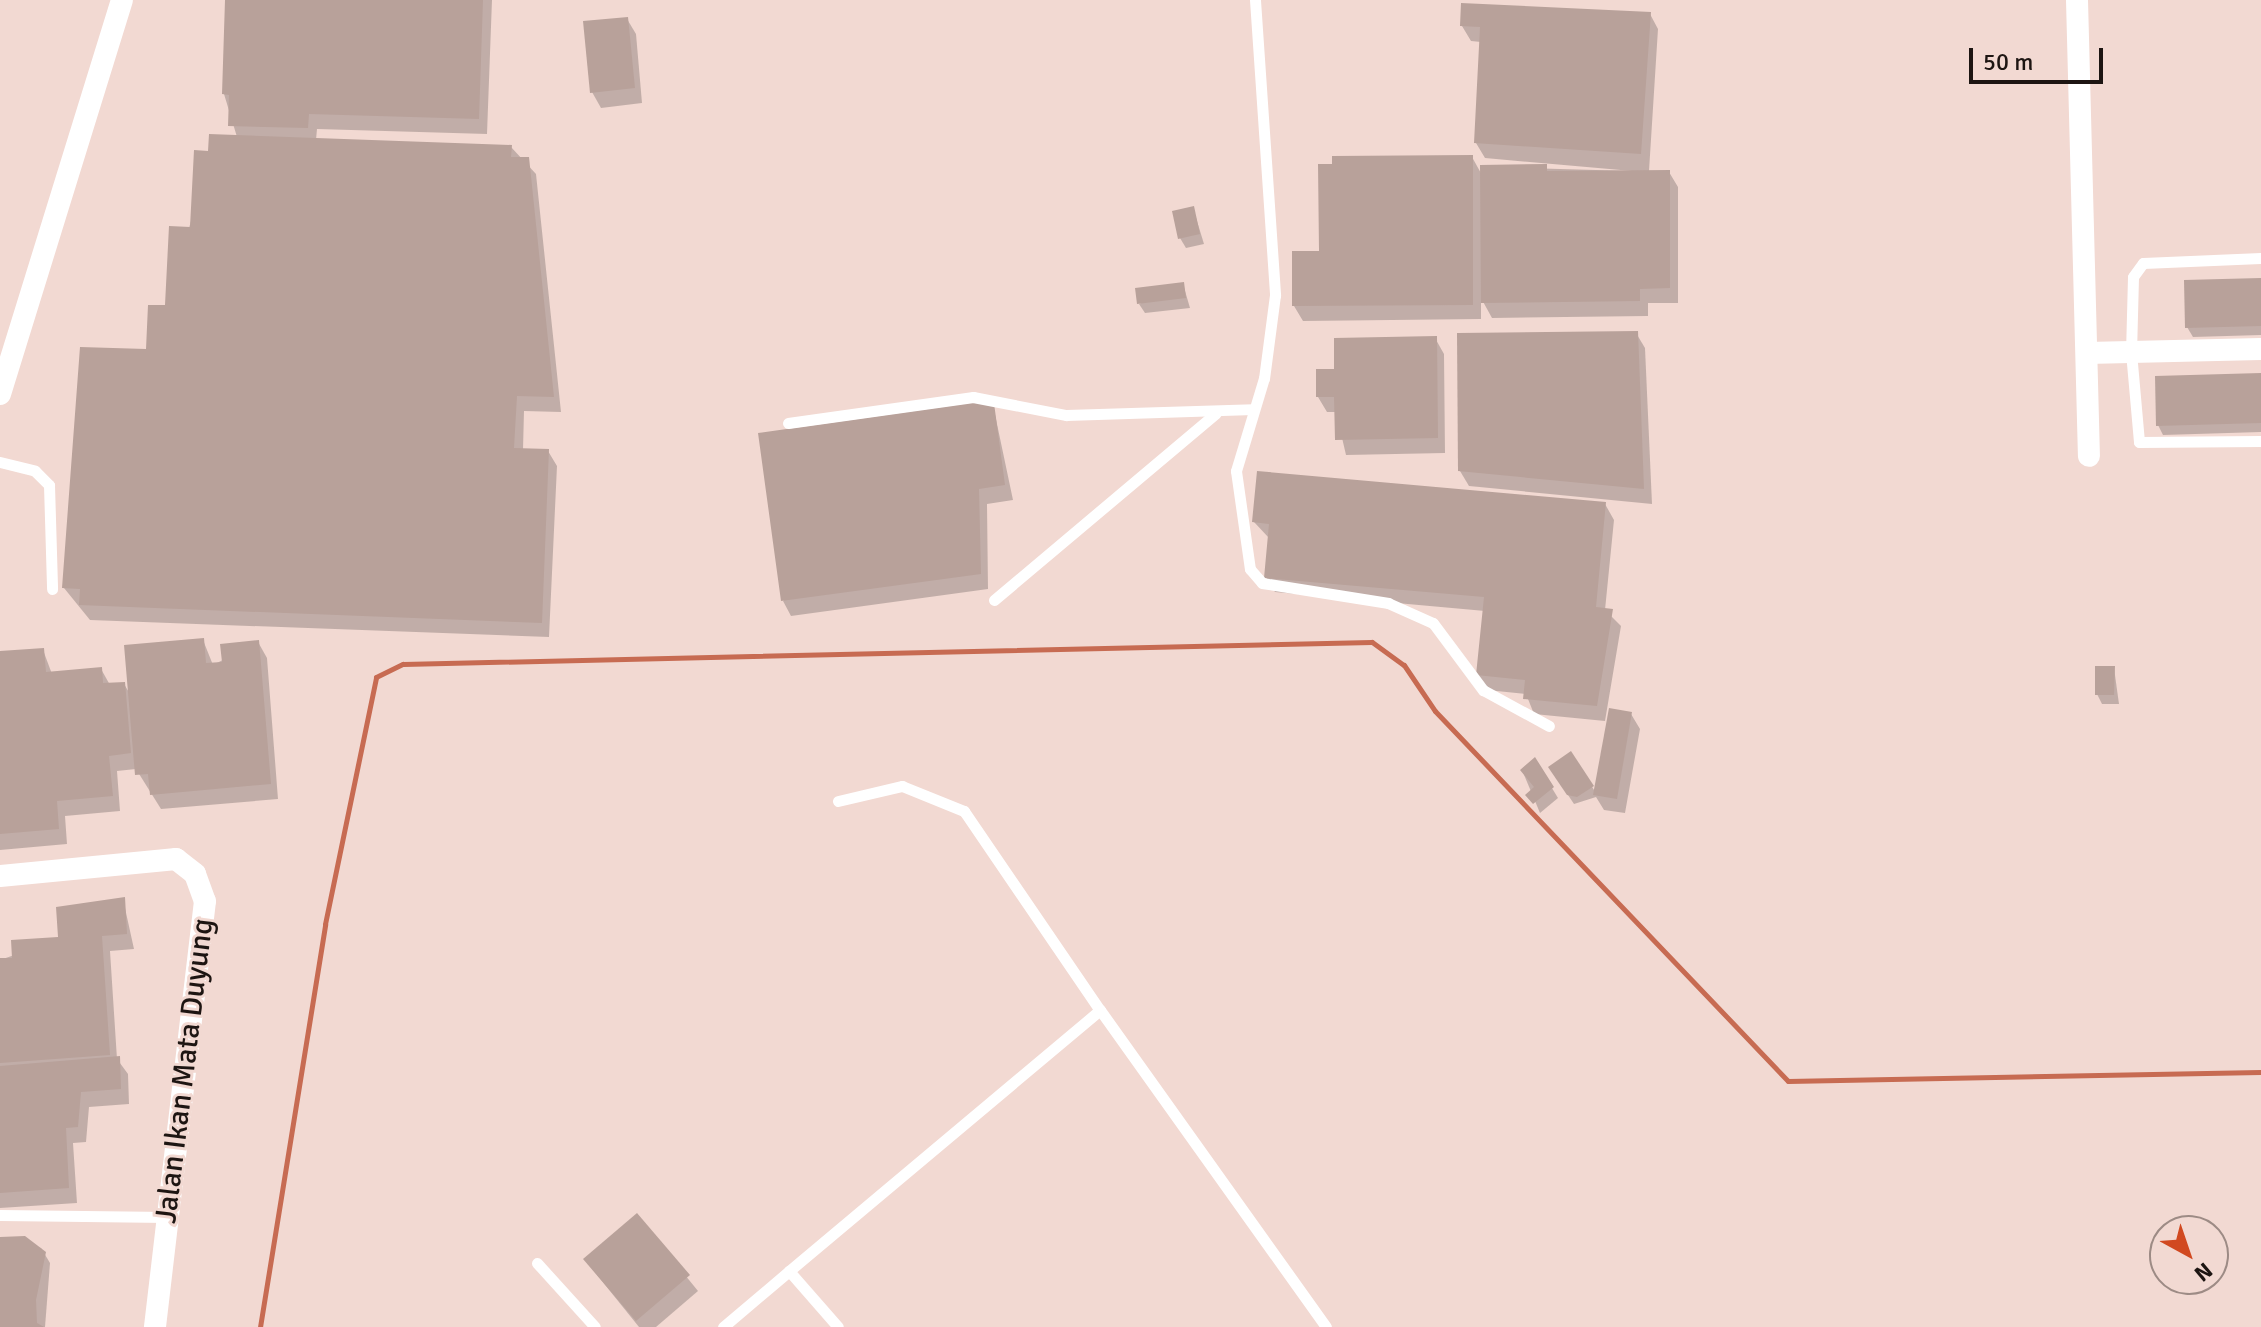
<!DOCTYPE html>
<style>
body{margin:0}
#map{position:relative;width:2261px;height:1327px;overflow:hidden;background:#f2d9d2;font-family:Signika,sans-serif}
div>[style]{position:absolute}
.shadow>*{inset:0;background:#0003}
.stream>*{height:5px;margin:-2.5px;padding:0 2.5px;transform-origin:2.5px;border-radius:2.5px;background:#c76b52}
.building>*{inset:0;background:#b8a19a}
.service>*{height:11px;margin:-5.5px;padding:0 5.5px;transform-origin:5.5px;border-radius:5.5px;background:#fff}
.minor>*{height:22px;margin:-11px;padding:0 11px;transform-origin:11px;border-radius:11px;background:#fff}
span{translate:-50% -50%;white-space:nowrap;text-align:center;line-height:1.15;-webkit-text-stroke:6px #f2d9d2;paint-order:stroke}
.street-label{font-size:30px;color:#1d1512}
.north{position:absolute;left:2149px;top:1215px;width:80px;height:80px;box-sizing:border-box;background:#f2d9d2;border:2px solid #9d8b85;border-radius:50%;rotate:140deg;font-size:22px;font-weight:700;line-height:32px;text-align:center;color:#1d1512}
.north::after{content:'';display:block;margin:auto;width:28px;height:36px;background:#d14920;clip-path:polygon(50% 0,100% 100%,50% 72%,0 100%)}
.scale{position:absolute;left:1969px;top:48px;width:134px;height:36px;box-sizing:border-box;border:4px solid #1d1512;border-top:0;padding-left:10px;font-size:24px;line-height:28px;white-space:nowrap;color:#1d1512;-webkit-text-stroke:6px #f2d9d2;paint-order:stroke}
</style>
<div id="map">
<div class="shadow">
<i style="clip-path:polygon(227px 0,492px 0,487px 134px,317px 129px,316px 140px,511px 147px,536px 174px,561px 412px,524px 411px,523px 450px,548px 451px,557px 466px,549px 637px,90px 620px,64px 588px,167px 307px,210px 153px,237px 137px,224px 94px)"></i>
<i style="clip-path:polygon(1650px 14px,1658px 29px,1649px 171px,1669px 172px,1678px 187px,1678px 303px,1648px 303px,1648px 316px,1492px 318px,1481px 298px,1481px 319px,1303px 321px,1294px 306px,1472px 157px,1482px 175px,1482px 167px,1632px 171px,1485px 158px,1476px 143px,1481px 42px,1471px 41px,1462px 26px)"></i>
<i style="clip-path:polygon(627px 19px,636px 34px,642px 103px,601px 108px,592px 92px)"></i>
<i style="clip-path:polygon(1193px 208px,1204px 244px,1186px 248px,1180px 238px)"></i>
<i style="clip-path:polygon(2261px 280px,2261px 335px,2193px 337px,2187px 327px)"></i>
<i style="clip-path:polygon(1183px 284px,1190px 308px,1145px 313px,1139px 304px)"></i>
<i style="clip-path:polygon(1636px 333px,1645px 348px,1652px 504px,1469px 486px,1460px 471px)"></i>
<i style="clip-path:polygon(1435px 338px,1444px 354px,1445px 453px,1346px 455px,1336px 412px,1327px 412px,1318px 397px,1336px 371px)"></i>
<i style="clip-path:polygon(2261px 375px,2261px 432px,2163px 435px,2158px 425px)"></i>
<i style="clip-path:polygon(993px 405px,1013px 500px,987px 504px,988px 589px,791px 616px,783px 601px)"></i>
<i style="clip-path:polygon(1605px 504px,1614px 520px,1605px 610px,1621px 626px,1605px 721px,1534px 714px,1526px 694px,1487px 690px,1478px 675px,1485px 611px,1275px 592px,1266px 577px,1269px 538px,1254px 522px)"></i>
<i style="clip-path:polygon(203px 640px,213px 665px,258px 642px,267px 658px,278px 799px,161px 809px,136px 769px,117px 771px,120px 811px,65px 816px,67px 844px,0 850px,0 653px,43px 650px,52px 674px,101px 669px,110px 685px,124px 684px,130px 694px)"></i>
<i style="clip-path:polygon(2114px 668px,2119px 704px,2102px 704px,2097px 694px)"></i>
<i style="clip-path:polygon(1631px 714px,1640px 729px,1625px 813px,1604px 810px,1596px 797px,1574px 804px,1556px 777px,1571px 754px,1596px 793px)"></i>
<i style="clip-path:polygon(1535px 760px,1558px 798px,1540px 813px,1522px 770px)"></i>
<i style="clip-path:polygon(123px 899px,134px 949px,110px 951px,117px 1059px,128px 1074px,129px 1104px,89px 1107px,86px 1142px,73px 1143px,77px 1203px,0 1208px,0 960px,60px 939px)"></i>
<i style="clip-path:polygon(637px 1216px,698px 1291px,656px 1327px,639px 1327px,585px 1260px)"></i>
<i style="clip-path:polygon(0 1239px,41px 1248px,50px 1263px,45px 1327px,0 1327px)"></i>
</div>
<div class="stream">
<i style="left:260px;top:1327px;width:408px;rotate:-80.8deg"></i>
<i style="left:325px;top:924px;width:252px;rotate:-78.3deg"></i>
<i style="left:376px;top:677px;width:30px;rotate:-26deg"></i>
<i style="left:403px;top:664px;width:969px;rotate:-1.3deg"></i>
<i style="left:1372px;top:642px;width:39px;rotate:36deg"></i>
<i style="left:1404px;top:665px;width:55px;rotate:56deg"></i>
<i style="left:1435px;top:711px;width:511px;rotate:46.35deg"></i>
<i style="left:1788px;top:1081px;width:473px;rotate:-1.1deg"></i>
</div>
<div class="building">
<i style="clip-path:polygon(225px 0,483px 0,479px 119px,309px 114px,308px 128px,228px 126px,229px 95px,222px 94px)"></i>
<i style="clip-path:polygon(1461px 3px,1651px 12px,1641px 154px,1474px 143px,1480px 27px,1460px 26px)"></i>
<i style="clip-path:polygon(628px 17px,635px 88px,590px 93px,583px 21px)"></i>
<i style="clip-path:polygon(209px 134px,512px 145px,511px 157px,529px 157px,554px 397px,517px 396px,514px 448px,549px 449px,542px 623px,79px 605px,80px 589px,62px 588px,80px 347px,146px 349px,148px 305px,165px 305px,169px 226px,190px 227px,194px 150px,208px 151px)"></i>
<i style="clip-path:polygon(1473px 155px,1473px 305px,1292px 306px,1292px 251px,1319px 251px,1318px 164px,1332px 164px,1332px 156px)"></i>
<i style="clip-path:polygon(1547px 164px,1547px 171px,1670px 170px,1670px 288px,1640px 289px,1640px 301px,1481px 303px,1480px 165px)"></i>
<i style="clip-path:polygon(1194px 206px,1200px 234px,1178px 239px,1172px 211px)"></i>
<i style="clip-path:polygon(2261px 278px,2261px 326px,2185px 328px,2184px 280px)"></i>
<i style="clip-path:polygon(1184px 282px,1186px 298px,1137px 304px,1135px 288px)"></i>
<i style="clip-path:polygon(1638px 331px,1644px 489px,1458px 471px,1457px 333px)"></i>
<i style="clip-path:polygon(1437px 336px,1438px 438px,1335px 440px,1334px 397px,1316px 397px,1316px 369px,1334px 369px,1334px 338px)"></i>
<i style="clip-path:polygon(2261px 373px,2261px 423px,2156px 426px,2155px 376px)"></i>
<i style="clip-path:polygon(984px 401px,994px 403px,1005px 485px,979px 489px,981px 574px,781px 601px,758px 433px)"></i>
<i style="clip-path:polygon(1257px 471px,1606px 502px,1596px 607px,1613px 609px,1597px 706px,1523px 699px,1525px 680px,1476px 675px,1484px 597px,1264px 578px,1269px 524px,1252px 522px)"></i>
<i style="clip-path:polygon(204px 638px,206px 663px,222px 662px,220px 644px,259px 640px,271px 784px,150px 795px,148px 774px,135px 775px,124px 645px)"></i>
<i style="clip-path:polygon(44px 648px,46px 672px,102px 667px,103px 683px,125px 682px,131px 753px,109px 756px,113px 796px,57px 801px,59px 829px,0 834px,0 651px)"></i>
<i style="clip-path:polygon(2095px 666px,2115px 666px,2114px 695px,2095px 695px)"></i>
<i style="clip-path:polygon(1609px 708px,1632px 712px,1617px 799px,1593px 795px)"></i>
<i style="clip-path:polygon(1571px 751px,1594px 786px,1577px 797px,1567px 795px,1548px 767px)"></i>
<i style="clip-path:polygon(1535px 757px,1554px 787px,1533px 804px,1525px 795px,1534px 787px,1520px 770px)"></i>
<i style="clip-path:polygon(125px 897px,127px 934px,102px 936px,110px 1055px,0 1063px,0 958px,12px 958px,11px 940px,58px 937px,56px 907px)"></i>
<i style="clip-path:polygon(120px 1056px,121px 1089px,81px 1092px,78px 1127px,66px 1128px,69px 1188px,0 1193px,0 1066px)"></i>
<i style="clip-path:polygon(637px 1213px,690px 1275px,636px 1321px,583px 1259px)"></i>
<i style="clip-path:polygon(25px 1236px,46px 1252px,36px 1300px,37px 1323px,44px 1327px,0 1327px,0 1237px)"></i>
</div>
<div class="service">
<i style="left:1255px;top:0;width:296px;rotate:86.1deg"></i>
<i style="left:1275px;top:295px;width:84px;rotate:97.5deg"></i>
<i style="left:1264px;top:378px;width:97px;rotate:106.8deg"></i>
<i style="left:1236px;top:471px;width:99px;rotate:81.9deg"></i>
<i style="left:1250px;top:569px;width:18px;rotate:49deg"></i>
<i style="left:1262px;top:583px;width:128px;rotate:9deg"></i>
<i style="left:1388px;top:603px;width:49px;rotate:24deg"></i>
<i style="left:1433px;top:623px;width:84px;rotate:53.3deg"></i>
<i style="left:1483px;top:690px;width:75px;rotate:28.6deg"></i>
<i style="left:2261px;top:258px;width:118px;rotate:177.6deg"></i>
<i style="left:2143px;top:263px;width:17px;rotate:126deg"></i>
<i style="left:2133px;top:277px;width:75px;rotate:91.5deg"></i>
<i style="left:2131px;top:352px;width:90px;rotate:84.9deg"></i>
<i style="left:2139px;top:442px;width:122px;rotate:-0.5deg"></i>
<i style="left:788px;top:423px;width:187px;rotate:-8deg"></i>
<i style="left:973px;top:397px;width:95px;rotate:11deg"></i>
<i style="left:1066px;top:415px;width:187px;rotate:-1.8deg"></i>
<i style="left:0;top:462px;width:36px;rotate:14deg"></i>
<i style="left:35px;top:471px;width:20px;rotate:45deg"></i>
<i style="left:49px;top:485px;width:104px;rotate:88.3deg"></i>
<i style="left:994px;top:600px;width:290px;rotate:-40.1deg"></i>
<i style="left:838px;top:801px;width:66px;rotate:-13.2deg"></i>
<i style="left:902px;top:786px;width:67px;rotate:22deg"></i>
<i style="left:964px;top:811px;width:241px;rotate:55.7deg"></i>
<i style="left:0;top:1215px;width:168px;rotate:0.7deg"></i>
<i style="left:537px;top:1263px;width:86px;rotate:47.8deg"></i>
<i style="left:789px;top:1271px;width:406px;rotate:-40deg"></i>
<i style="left:1100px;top:1010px;width:389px;rotate:54.5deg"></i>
<i style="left:723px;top:1327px;width:87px;rotate:-40.3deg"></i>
<i style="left:789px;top:1271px;width:74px;rotate:48.8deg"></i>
</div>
<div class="minor">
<i style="left:2077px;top:0;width:456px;rotate:88.5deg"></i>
<i style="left:2087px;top:353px;width:174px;rotate:-1.3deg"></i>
<i style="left:0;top:394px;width:412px;rotate:-72.8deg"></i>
<i style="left:0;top:876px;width:177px;rotate:-5.5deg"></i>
<i style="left:176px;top:859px;width:24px;rotate:38deg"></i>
<i style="left:195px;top:874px;width:29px;rotate:70deg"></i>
<i style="left:205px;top:901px;width:429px;rotate:96.7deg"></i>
</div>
<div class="street-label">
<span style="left:185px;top:1071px;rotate:-83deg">Jalan Ikan Mata Duyung</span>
</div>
<div class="north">N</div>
<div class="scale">50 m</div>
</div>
